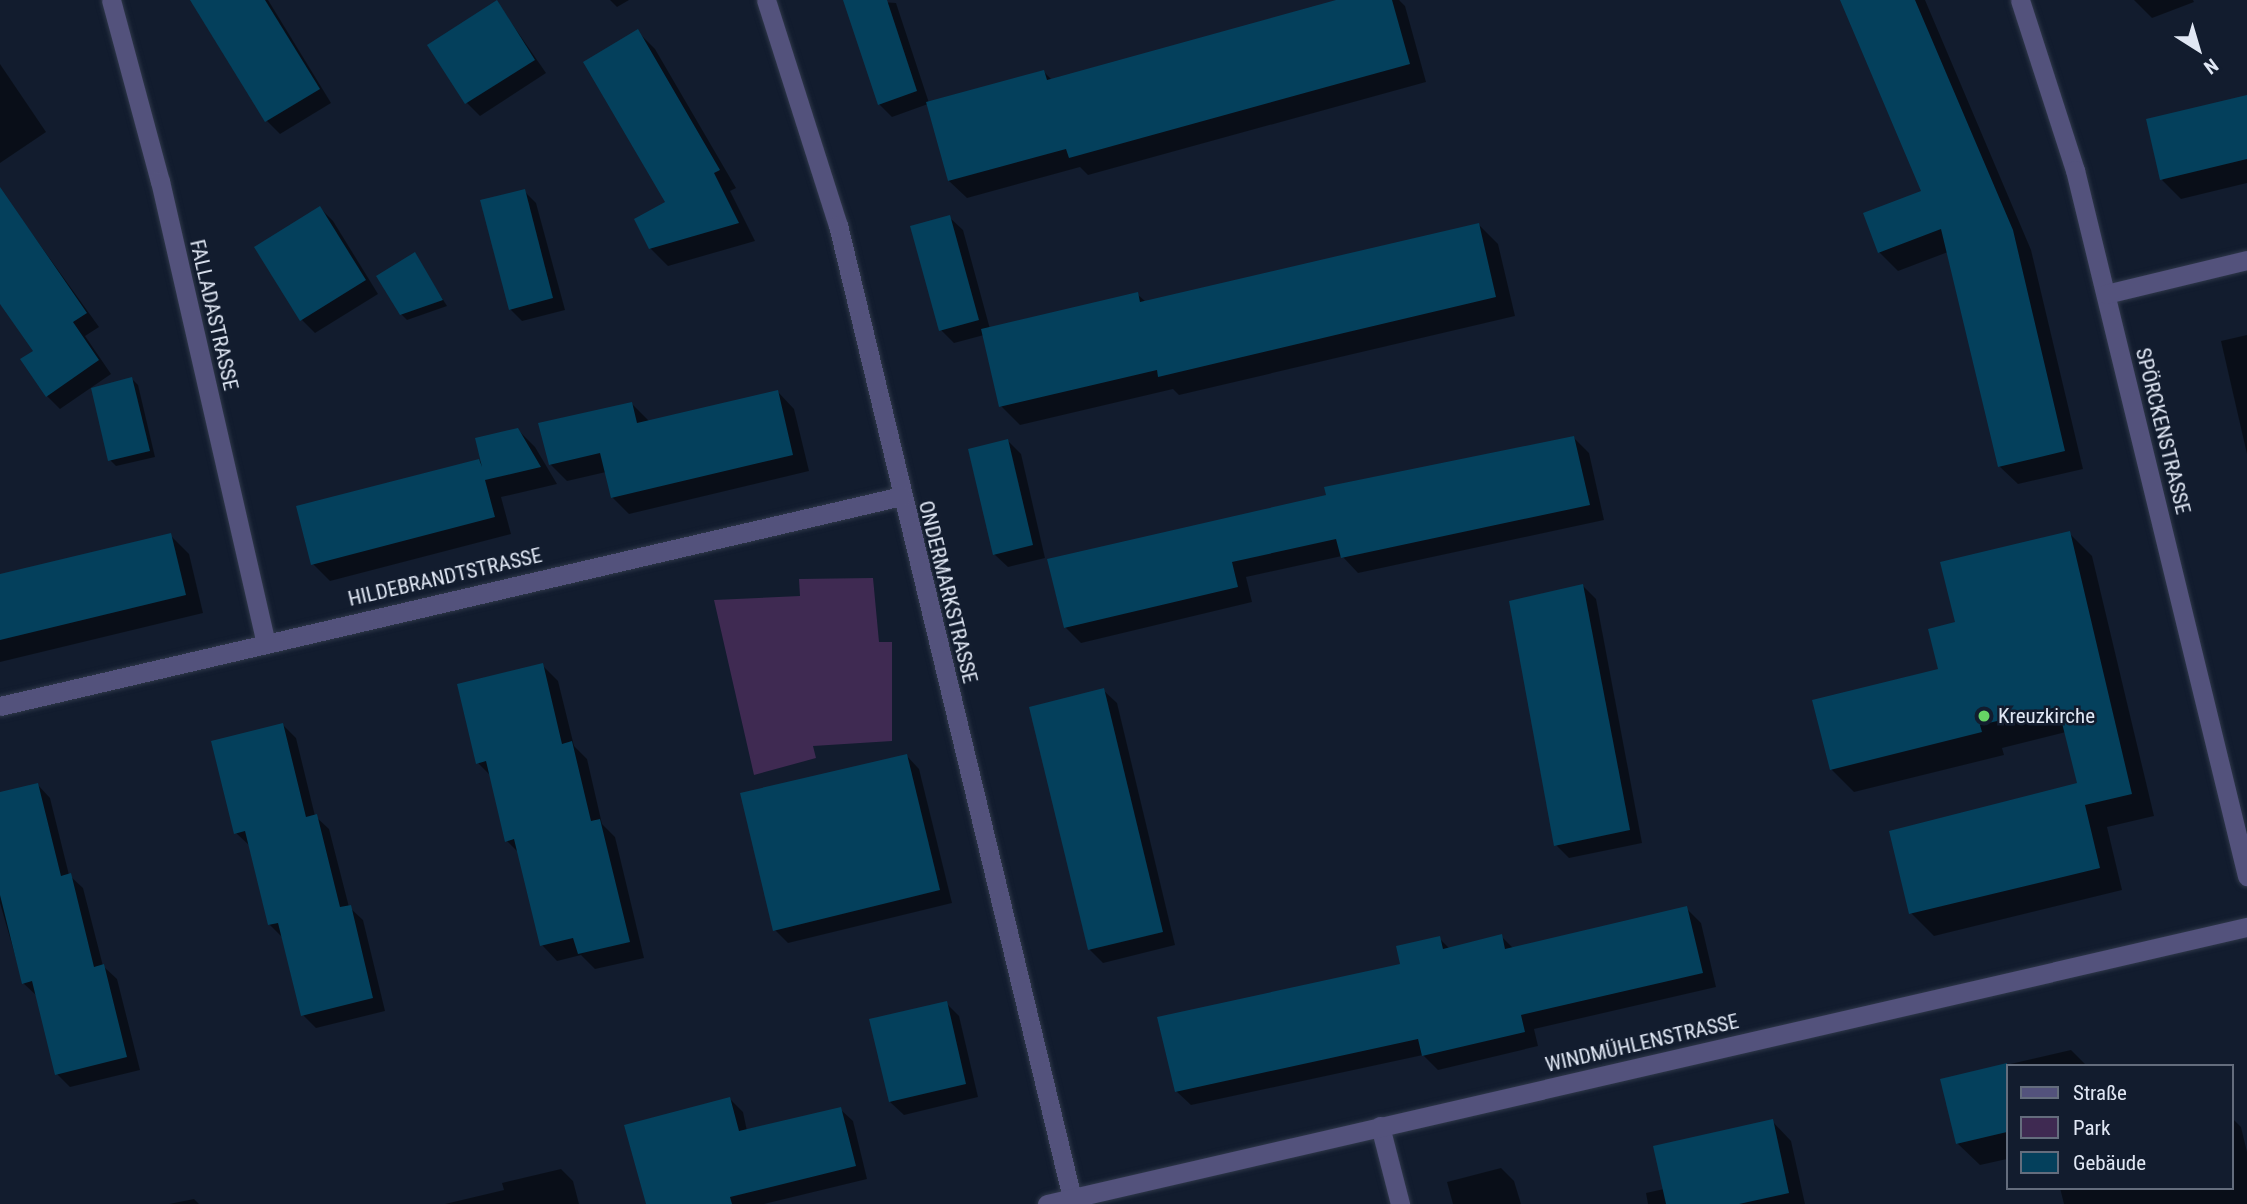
<!DOCTYPE html>
<meta charset="utf-8">
<style>
body{margin:0}
#map{position:relative;width:2247px;height:1204px;overflow:hidden;background:#121c2e;font-family:"Roboto Condensed",sans-serif}
div>[style]{position:absolute}
.green>*{inset:0;background:#3f2a52}
.shadow>*{inset:0;background:#0007}
.building>*{inset:0;background:#04405c}
.roads{filter:drop-shadow(0 0 2px #2f384a) drop-shadow(0 0 2px #2f384a)}
.minor>*{height:19px;margin:-9.5px;padding:0 9.5px;transform-origin:9.5px;border-radius:9.5px;background:#53527c}
.tertiary>*{height:19px;margin:-9.5px;padding:0 9.5px;transform-origin:9.5px;border-radius:9.5px;background:#53527c}
.dots>*{width:19px;height:19px;translate:-50% -50%;box-sizing:border-box;border:4px solid #121c2e;border-radius:50%}
span{translate:-50% -50%;white-space:nowrap;text-align:center;line-height:1.15;-webkit-text-stroke:5px #121c2e;paint-order:stroke}
.street-label{font-size:21px;color:#e0e7f4}
.poi-label{font-size:21px;color:#e0e7f4}
.left{translate:0 -50%;text-align:left}
.legend{position:absolute;left:2006px;top:1064px;width:228px;height:126px;box-sizing:border-box;background:#121c2e;border:2px solid #646d7d;margin:0;padding:9px 12px;list-style:none;font-size:21px;color:#e0e7f4}
.legend li{display:flex;align-items:center;gap:14px;height:35px}
.legend b{width:35px;border:2px solid #646d7d}
.north{position:absolute;left:2163px;top:14px;width:70px;height:70px;-webkit-text-stroke:5px #121c2e;paint-order:stroke;rotate:143deg;font-size:19px;font-weight:700;line-height:28px;text-align:center;color:#e0e7f4}
.north::after{content:'';display:block;margin:auto;width:24px;height:32px;background:#e0e7f4;clip-path:polygon(50% 0,100% 100%,50% 72%,0 100%)}
</style>
<div id="map">
<div class="green">
<i style="clip-path:polygon(873px 578px,879px 642px,892px 642px,892px 741px,813px 746px,816px 758px,754px 775px,714px 600px,800px 596px,799px 579px)"></i>
</div>
<div class="shadow">
<i style="clip-path:polygon(192px 0,268px 0,331px 103px,280px 134px,267px 121px)"></i>
<i style="clip-path:polygon(610px 0,629px 0,617px 7px)"></i>
<i style="clip-path:polygon(852px 0,896px 3px,929px 103px,1044px 72px,1052px 80px,1343px 0,1399px 0,1405px 6px,1426px 82px,1088px 175px,1080px 167px,967px 198px,949px 181px,928px 104px,892px 117px,879px 104px)"></i>
<i style="clip-path:polygon(1842px 0,1925px 0,2031px 250px,2083px 469px,2018px 484px,1999px 466px,1948px 252px,1898px 271px,1879px 252px,1923px 192px)"></i>
<i style="clip-path:polygon(2134px 0,2193px 0,2194px 2px,2152px 18px)"></i>
<i style="clip-path:polygon(497px 2px,546px 73px,480px 116px,467px 103px)"></i>
<i style="clip-path:polygon(638px 32px,655px 49px,736px 188px,730px 191px,755px 241px,668px 266px,650px 248px,667px 203px)"></i>
<i style="clip-path:polygon(0 64px,46px 132px,0 163px)"></i>
<i style="clip-path:polygon(2247px 97px,2247px 183px,2181px 199px,2162px 180px)"></i>
<i style="clip-path:polygon(524px 191px,536px 203px,565px 310px,522px 321px,510px 309px)"></i>
<i style="clip-path:polygon(12px 206px,99px 327px,85px 336px,111px 374px,60px 409px,47px 396px,35px 351px,0 301px,0 214px)"></i>
<i style="clip-path:polygon(320px 208px,333px 221px,378px 294px,315px 333px,302px 320px,257px 247px)"></i>
<i style="clip-path:polygon(949px 217px,963px 230px,990px 329px,1137px 294px,1146px 302px,1478px 224px,1498px 244px,1515px 316px,1179px 395px,1173px 389px,1020px 425px,1001px 406px,984px 335px,954px 343px,941px 330px)"></i>
<i style="clip-path:polygon(414px 254px,447px 306px,407px 320px,401px 314px)"></i>
<i style="clip-path:polygon(2247px 335px,2247px 454px,2221px 341px)"></i>
<i style="clip-path:polygon(132px 379px,138px 385px,155px 457px,116px 466px,110px 460px)"></i>
<i style="clip-path:polygon(778px 392px,794px 409px,809px 471px,629px 514px,612px 497px,606px 472px,567px 481px,550px 464px,632px 404px,649px 421px)"></i>
<i style="clip-path:polygon(518px 430px,535px 447px,557px 484px,501px 497px,511px 534px,330px 581px,313px 564px,479px 460px,483px 464px)"></i>
<i style="clip-path:polygon(1574px 438px,1589px 453px,1604px 520px,1358px 573px,1342px 556px,1246px 577px,1252px 602px,1081px 643px,1065px 627px,1050px 560px)"></i>
<i style="clip-path:polygon(1008px 441px,1021px 454px,1045px 558px,1008px 567px,994px 554px)"></i>
<i style="clip-path:polygon(2069px 533px,2092px 556px,2154px 816px,2107px 827px,2122px 890px,1934px 936px,1911px 913px,2079px 784px,2066px 732px,2002px 748px,2004px 755px,1854px 792px,1831px 769px,1940px 670px,1957px 624px)"></i>
<i style="clip-path:polygon(170px 535px,189px 554px,203px 613px,0 662px,0 576px)"></i>
<i style="clip-path:polygon(1583px 586px,1596px 599px,1642px 843px,1569px 858px,1556px 845px)"></i>
<i style="clip-path:polygon(542px 665px,558px 681px,574px 746px,587px 759px,602px 824px,615px 837px,644px 958px,595px 969px,581px 955px,557px 961px,542px 945px,520px 854px,507px 841px,491px 776px,478px 763px)"></i>
<i style="clip-path:polygon(1103px 690px,1117px 703px,1175px 945px,1103px 963px,1090px 950px)"></i>
<i style="clip-path:polygon(283px 725px,296px 738px,315px 816px,329px 829px,349px 907px,363px 920px,385px 1011px,316px 1028px,303px 1015px,282px 937px,269px 924px,250px 846px,236px 833px)"></i>
<i style="clip-path:polygon(906px 755px,919px 769px,952px 903px,788px 943px,775px 930px)"></i>
<i style="clip-path:polygon(37px 784px,50px 798px,69px 875px,83px 888px,103px 966px,117px 979px,140px 1070px,70px 1087px,57px 1074px,37px 996px,23px 983px,0 903px,0 793px)"></i>
<i style="clip-path:polygon(1686px 908px,1701px 923px,1716px 987px,1534px 1029px,1538px 1046px,1438px 1070px,1423px 1055px,1191px 1105px,1176px 1091px,1402px 965px,1439px 938px,1450px 949px,1501px 936px,1513px 948px)"></i>
<i style="clip-path:polygon(946px 1003px,959px 1016px,978px 1097px,904px 1115px,890px 1102px)"></i>
<i style="clip-path:polygon(2071px 1050px,2087px 1066px,2007px 1066px,2007px 1159px,1980px 1165px,1957px 1143px,1942px 1080px)"></i>
<i style="clip-path:polygon(730px 1099px,743px 1112px,747px 1131px,840px 1109px,853px 1121px,867px 1179px,764px 1204px,647px 1204px)"></i>
<i style="clip-path:polygon(2231px 1117px,2241px 1127px,2247px 1152px,2247px 1204px,2064px 1204px,2060px 1188px,2231px 1188px)"></i>
<i style="clip-path:polygon(1772px 1121px,1791px 1141px,1805px 1204px,1648px 1204px,1646px 1193px,1664px 1189px)"></i>
<i style="clip-path:polygon(1501px 1168px,1514px 1181px,1521px 1204px,1453px 1204px,1447px 1182px)"></i>
<i style="clip-path:polygon(561px 1169px,573px 1181px,579px 1204px,445px 1204px,504px 1190px,502px 1183px)"></i>
<i style="clip-path:polygon(194px 1199px,199px 1204px,169px 1204px)"></i>
</div>
<div class="building">
<i style="clip-path:polygon(190px 0,265px 0,320px 89px,265px 122px)"></i>
<i style="clip-path:polygon(497px 0,535px 60px,465px 104px,427px 45px)"></i>
<i style="clip-path:polygon(843px 0,887px 0,917px 91px,878px 105px)"></i>
<i style="clip-path:polygon(1336px 0,1392px 0,1410px 64px,1069px 158px,1066px 149px,948px 181px,926px 102px,1044px 70px,1047px 80px)"></i>
<i style="clip-path:polygon(1840px 0,1915px 0,2013px 230px,2065px 451px,1998px 467px,1941px 229px,1878px 253px,1863px 213px,1921px 191px)"></i>
<i style="clip-path:polygon(638px 29px,720px 170px,714px 173px,739px 223px,649px 249px,634px 219px,665px 202px,583px 62px)"></i>
<i style="clip-path:polygon(2247px 95px,2247px 159px,2160px 180px,2146px 119px)"></i>
<i style="clip-path:polygon(0 187px,87px 313px,73px 322px,99px 360px,46px 397px,20px 359px,33px 351px,0 304px)"></i>
<i style="clip-path:polygon(525px 189px,553px 298px,509px 310px,480px 200px)"></i>
<i style="clip-path:polygon(320px 206px,366px 280px,300px 321px,254px 247px)"></i>
<i style="clip-path:polygon(950px 215px,979px 320px,939px 331px,910px 226px)"></i>
<i style="clip-path:polygon(1479px 223px,1496px 297px,1158px 377px,1157px 370px,999px 407px,981px 329px,1138px 292px,1140px 302px)"></i>
<i style="clip-path:polygon(415px 252px,443px 300px,400px 315px,376px 276px)"></i>
<i style="clip-path:polygon(132px 377px,150px 451px,108px 461px,91px 388px)"></i>
<i style="clip-path:polygon(778px 390px,793px 455px,611px 498px,600px 453px,549px 465px,538px 423px,632px 402px,637px 423px)"></i>
<i style="clip-path:polygon(518px 428px,541px 467px,485px 480px,495px 517px,311px 565px,296px 506px,479px 459px,482px 467px,475px 438px)"></i>
<i style="clip-path:polygon(1574px 436px,1590px 505px,1341px 558px,1336px 539px,1232px 562px,1238px 587px,1064px 628px,1047px 559px,1326px 495px,1324px 487px)"></i>
<i style="clip-path:polygon(1008px 439px,1033px 545px,993px 555px,968px 449px)"></i>
<i style="clip-path:polygon(2070px 531px,2132px 794px,2085px 805px,2100px 868px,1909px 914px,1889px 831px,2077px 783px,2058px 707px,1980px 725px,1982px 732px,1830px 770px,1812px 700px,1938px 669px,1928px 629px,1955px 622px,1940px 562px)"></i>
<i style="clip-path:polygon(171px 533px,186px 595px,0 640px,0 574px)"></i>
<i style="clip-path:polygon(1583px 584px,1630px 830px,1554px 846px,1509px 601px)"></i>
<i style="clip-path:polygon(543px 663px,562px 744px,572px 741px,591px 821px,600px 819px,630px 942px,578px 954px,573px 938px,540px 946px,514px 839px,505px 842px,486px 761px,476px 764px,457px 684px)"></i>
<i style="clip-path:polygon(1104px 688px,1163px 932px,1088px 950px,1029px 707px)"></i>
<i style="clip-path:polygon(283px 723px,306px 817px,317px 814px,340px 907px,351px 905px,373px 998px,301px 1016px,278px 923px,268px 925px,245px 831px,234px 834px,211px 741px)"></i>
<i style="clip-path:polygon(907px 754px,940px 890px,773px 931px,740px 793px)"></i>
<i style="clip-path:polygon(38px 783px,61px 876px,71px 873px,94px 967px,104px 964px,127px 1057px,55px 1075px,32px 981px,22px 984px,0 895px,0 792px)"></i>
<i style="clip-path:polygon(1687px 906px,1703px 973px,1521px 1015px,1525px 1032px,1422px 1056px,1418px 1039px,1175px 1092px,1157px 1017px,1400px 964px,1396px 946px,1440px 936px,1443px 949px,1502px 934px,1505px 949px)"></i>
<i style="clip-path:polygon(947px 1001px,966px 1084px,889px 1102px,869px 1019px)"></i>
<i style="clip-path:polygon(2007px 1063px,2007px 1132px,1956px 1144px,1940px 1079px)"></i>
<i style="clip-path:polygon(730px 1097px,739px 1131px,841px 1107px,856px 1166px,730px 1197px,732px 1204px,646px 1204px,624px 1125px)"></i>
<i style="clip-path:polygon(1773px 1119px,1789px 1193px,1739px 1204px,1666px 1204px,1653px 1146px)"></i>
</div>
<div class="roads">
<div class="minor">
<i style="left:111px;top:0;width:188px;rotate:74.9deg"></i>
<i style="left:160px;top:181px;width:473px;rotate:77.1deg"></i>
<i style="left:766px;top:0;width:236px;rotate:72.3deg"></i>
<i style="left:838px;top:225px;width:1001px;rotate:76.48deg"></i>
<i style="left:2020px;top:0;width:179px;rotate:72.1deg"></i>
<i style="left:2075px;top:170px;width:727px;rotate:76.31deg"></i>
<i style="left:2106px;top:294px;width:145px;rotate:-13.6deg"></i>
<i style="left:0;top:706px;width:926px;rotate:-13.11deg"></i>
<i style="left:1380px;top:1126px;width:81px;rotate:75.6deg"></i>
</div>
<div class="tertiary">
<i style="left:1047px;top:1204px;width:1232px;rotate:-13deg"></i>
</div>
</div>
<div class="dots">
<i style="left:1984px;top:716px;background:#67d465"></i>
</div>
<div class="street-label">
<span style="left:214px;top:315px;rotate:77deg">FALLADASTRASSE</span>
<span style="left:2163px;top:431px;rotate:76deg">SPÖRCKENSTRASSE</span>
<span style="left:445px;top:577px;rotate:-13deg">HILDEBRANDTSTRASSE</span>
<span style="left:948px;top:592px;rotate:76deg">ONDERMARKSTRASSE</span>
<span style="left:1642px;top:1043px;rotate:-13deg">WINDMÜHLENSTRASSE</span>
</div>
<div class="poi-label">
<span class="left" style="left:1998px;top:716px">Kreuzkirche</span>
</div>
<ul class="legend">
<li><b style="height:9px;background:#53527c"></b>Straße</li>
<li><b style="height:19px;background:#3f2a52"></b>Park</li>
<li><b style="height:19px;background:#04405c"></b>Gebäude</li>
</ul>
<div class="north">N</div>
</div>
